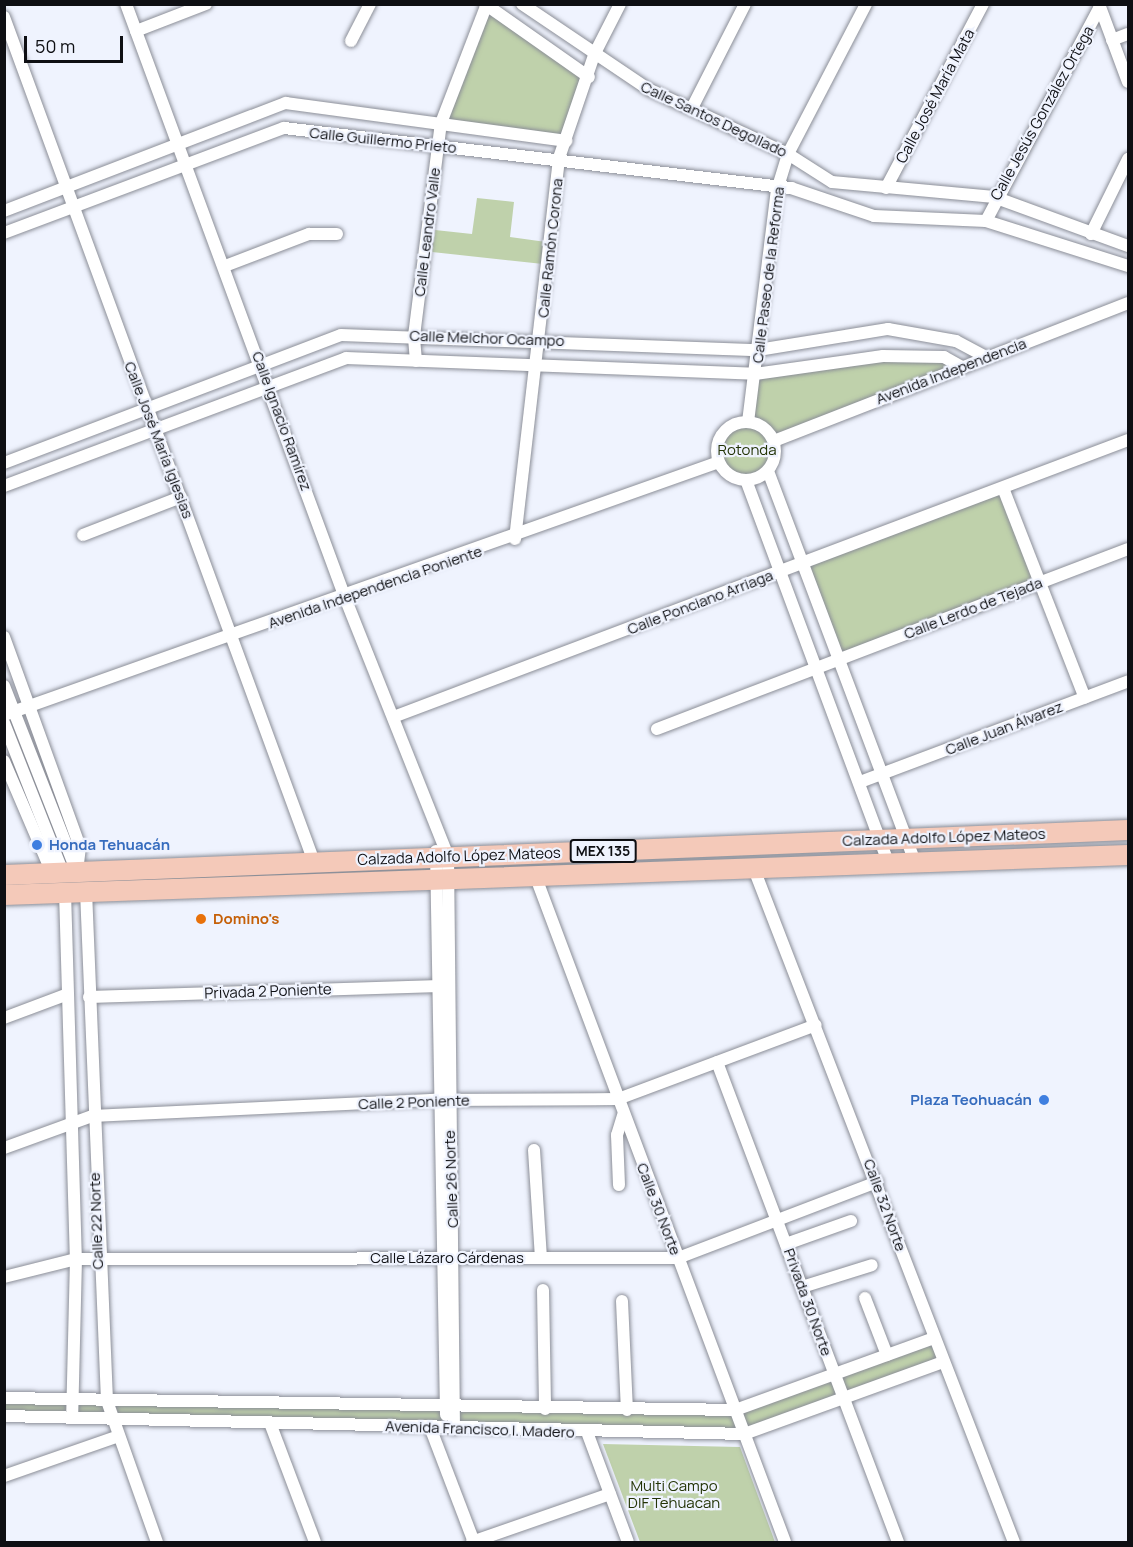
<!DOCTYPE html>
<meta charset="utf-8">
<style>
body{margin:0}
#map{position:relative;width:1133px;height:1547px;overflow:hidden;background:#eff3fe;font-family:Manrope,sans-serif}
div>[style]{position:absolute}
.green>*{inset:0;background:#bfd1ab}
.round{border-radius:50%}
.roads{filter:drop-shadow(0 0 2px #8b8e97) drop-shadow(0 0 2px #8b8e97)}
.minor>*{height:12px;margin:-6px;padding:0 6px;transform-origin:6px;border-radius:6px;background:#fff}
.minor>.ring{margin:-6px;padding:0;box-sizing:content-box;background:none;border:12px solid #fff;border-radius:50%}
.primary>*{height:20px;margin:-10px;padding:0 10px;transform-origin:10px;border-radius:10px;background:#f4c9b9}
.dots>*{width:16px;height:16px;translate:-50% -50%;box-sizing:border-box;border:3px solid #eff3fe;border-radius:50%}
span{translate:-50% -50%;white-space:nowrap;text-align:center;line-height:1.15;-webkit-text-stroke:4.5px #eff3fe;paint-order:stroke}
.shield-label span{padding:2px 4px;background:#eff3fe;border:2px solid;border-radius:4px;-webkit-text-stroke-width:0}
.shield-label{font-size:14px;color:#0e0f13;font-weight:700}
.street-label{font-size:15px;color:#0e0f13}
.park-label{font-size:15px;color:#233406}
.shop-label{font-size:15px;color:#366cbe;font-weight:700}
.left{translate:0 -50%;text-align:left}
.right{translate:-100% -50%;text-align:right}
.food-label{font-size:15px;color:#c56008;font-weight:700}
.frame{position:absolute;inset:0;border:6px solid #0e0f13;pointer-events:none}
.scale{position:absolute;left:24px;top:36px;width:99px;height:27px;box-sizing:border-box;border:3px solid #0e0f13;border-top:0;padding-left:8px;font-size:18px;line-height:21px;white-space:nowrap;color:#0e0f13;-webkit-text-stroke:4px #eff3fe;paint-order:stroke}
</style>
<div id="map">
<div class="green">
<i style="clip-path:polygon(487px 6px,589px 77px,566px 141px,441px 123px)"></i>
<i style="clip-path:polygon(477px 198px,514px 202px,510px 237px,546px 242px,543px 264px,432px 252px,435px 230px,472px 234px)"></i>
<i style="clip-path:polygon(919px 358px,955px 366px,775px 439px,750px 419px,756px 374px)"></i>
<i class="round" style="left:719px;top:424px;width:54px;height:54px"></i>
<i style="clip-path:polygon(1003px 488px,1039px 583px,837px 659px,803px 564px)"></i>
<i style="clip-path:polygon(934px 1338px,943px 1362px,744px 1434px,5px 1416px,5px 1399px,448px 1411px,734px 1410px)"></i>
<i style="clip-path:polygon(603px 1444px,740px 1447px,775px 1542px,640px 1542px)"></i>
</div>
<div class="roads">
<div class="minor">
<i style="left:126px;top:4px;width:630px;rotate:69.75deg"></i>
<i style="left:344px;top:595px;width:282px;rotate:68.3deg"></i>
<i style="left:448px;top:857px;width:572px;rotate:89.4deg"></i>
<i style="left:485px;top:4px;width:127px;rotate:35.1deg"></i>
<i style="left:522px;top:4px;width:152px;rotate:34deg"></i>
<i style="left:648px;top:89px;width:154px;rotate:24.9deg"></i>
<i style="left:788px;top:154px;width:52px;rotate:32.5deg"></i>
<i style="left:832px;top:182px;width:163px;rotate:5.3deg"></i>
<i style="left:994px;top:197px;width:143px;rotate:20.1deg"></i>
<i style="left:1099px;top:4px;width:83px;rotate:69.6deg"></i>
<i style="left:4px;top:17px;width:900px;rotate:69.85deg"></i>
<i style="left:136px;top:31px;width:75px;rotate:-21.1deg"></i>
<i style="left:1112px;top:40px;width:17px;rotate:-21deg"></i>
<i style="left:351px;top:41px;width:42px;rotate:-62.8deg"></i>
<i style="left:693px;top:106px;width:114px;rotate:-63deg"></i>
<i style="left:886px;top:188px;width:208px;rotate:-62.2deg"></i>
<i style="left:4px;top:211px;width:302px;rotate:-21deg"></i>
<i style="left:286px;top:103px;width:283px;rotate:7.7deg"></i>
<i style="left:986px;top:221px;width:242px;rotate:-62deg"></i>
<i style="left:4px;top:233px;width:299px;rotate:-20.6deg"></i>
<i style="left:284px;top:128px;width:511px;rotate:6.75deg"></i>
<i style="left:791px;top:188px;width:88px;rotate:18.6deg"></i>
<i style="left:874px;top:216px;width:112px;rotate:2.6deg"></i>
<i style="left:986px;top:221px;width:149px;rotate:17.6deg"></i>
<i style="left:1091px;top:234px;width:84px;rotate:-63.7deg"></i>
<i style="left:225px;top:266px;width:90px;rotate:-20.9deg"></i>
<i style="left:309px;top:234px;width:28px"></i>
<i style="left:416px;top:361px;width:25px;rotate:-95deg"></i>
<i style="left:414px;top:336px;width:215px;rotate:-82.8deg"></i>
<i style="left:441px;top:123px;width:128px;rotate:-68.9deg"></i>
<i style="left:748px;top:422px;width:234px;rotate:-82.9deg"></i>
<i style="left:777px;top:190px;width:38px;rotate:-73deg"></i>
<i style="left:788px;top:154px;width:169px;rotate:-62.5deg"></i>
<i class="ring" style="left:717px;top:422px;width:46px;height:46px"></i>
<i style="left:774px;top:441px;width:380px;rotate:-21.3deg"></i>
<i style="left:4px;top:463px;width:360px;rotate:-20.8deg"></i>
<i style="left:341px;top:335px;width:417px;rotate:2.1deg"></i>
<i style="left:758px;top:350px;width:132px;rotate:-9.2deg"></i>
<i style="left:888px;top:329px;width:69px;rotate:10deg"></i>
<i style="left:956px;top:341px;width:34px;rotate:28deg"></i>
<i style="left:768px;top:471px;width:419px;rotate:69.4deg"></i>
<i style="left:746px;top:480px;width:410px;rotate:69.6deg"></i>
<i style="left:4px;top:486px;width:365px;rotate:-20.5deg"></i>
<i style="left:346px;top:358px;width:409px;rotate:2.2deg"></i>
<i style="left:755px;top:374px;width:129px;rotate:-8deg"></i>
<i style="left:883px;top:356px;width:61px;rotate:0.9deg"></i>
<i style="left:944px;top:357px;width:21px;rotate:29deg"></i>
<i style="left:1003px;top:488px;width:225px;rotate:68.7deg"></i>
<i style="left:83px;top:535px;width:105px;rotate:-21.2deg"></i>
<i style="left:515px;top:539px;width:384px;rotate:-83.4deg"></i>
<i style="left:559px;top:158px;width:109px;rotate:-71.2deg"></i>
<i style="left:594px;top:55px;width:57px;rotate:-63deg"></i>
<i style="left:4px;top:637px;width:223px;rotate:70.1deg"></i>
<i style="left:80px;top:847px;width:25px;rotate:97deg"></i>
<i style="left:4px;top:686px;width:198px;rotate:68.6deg"></i>
<i style="left:4px;top:715px;width:758px;rotate:-19.49deg"></i>
<i style="left:396px;top:716px;width:782px;rotate:-20.66deg"></i>
<i style="left:4px;top:723px;width:161px;rotate:68.5deg"></i>
<i style="left:657px;top:729px;width:504px;rotate:-20.92deg"></i>
<i style="left:4px;top:761px;width:122px;rotate:66.8deg"></i>
<i style="left:860px;top:782px;width:286px;rotate:-20.6deg"></i>
<i style="left:436px;top:851px;width:564px;rotate:88.98deg"></i>
<i style="left:754px;top:869px;width:721px;rotate:68.88deg"></i>
<i style="left:535px;top:875px;width:712px;rotate:69.45deg"></i>
<i style="left:86px;top:891px;width:510px;rotate:87.64deg"></i>
<i style="left:107px;top:1401px;width:150px;rotate:70.5deg"></i>
<i style="left:65px;top:892px;width:367px;rotate:88.3deg"></i>
<i style="left:76px;top:1259px;width:159px;rotate:91.4deg"></i>
<i style="left:89px;top:997px;width:351px;rotate:-1.8deg"></i>
<i style="left:4px;top:1018px;width:68px;rotate:-20.6deg"></i>
<i style="left:717px;top:1062px;width:513px;rotate:69.34deg"></i>
<i style="left:4px;top:1148px;width:94px;rotate:-20deg"></i>
<i style="left:92px;top:1116px;width:344px;rotate:-2.7deg"></i>
<i style="left:436px;top:1100px;width:182px;rotate:-0.3deg"></i>
<i style="left:618px;top:1099px;width:211px;rotate:-20.5deg"></i>
<i style="left:534px;top:1150px;width:108px;rotate:86.3deg"></i>
<i style="left:619px;top:1185px;width:50px;rotate:-92.3deg"></i>
<i style="left:617px;top:1135px;width:21px;rotate:-73deg"></i>
<i style="left:786px;top:1244px;width:69px;rotate:-19.5deg"></i>
<i style="left:4px;top:1277px;width:74px;rotate:-14deg"></i>
<i style="left:76px;top:1259px;width:602px;rotate:-0.1deg"></i>
<i style="left:678px;top:1258px;width:213px;rotate:-20.9deg"></i>
<i style="left:802px;top:1287px;width:73px;rotate:-17.4deg"></i>
<i style="left:543px;top:1290px;width:119px;rotate:89deg"></i>
<i style="left:865px;top:1298px;width:61px;rotate:68.9deg"></i>
<i style="left:622px;top:1301px;width:109px;rotate:87.4deg"></i>
<i style="left:4px;top:1398px;width:731px;rotate:0.94deg"></i>
<i style="left:735px;top:1410px;width:212px;rotate:-19.9deg"></i>
<i style="left:4px;top:1416px;width:740px;rotate:1.39deg"></i>
<i style="left:744px;top:1434px;width:212px;rotate:-19.9deg"></i>
<i style="left:270px;top:1423px;width:127px;rotate:69.3deg"></i>
<i style="left:430px;top:1427px;width:123px;rotate:69.1deg"></i>
<i style="left:587px;top:1432px;width:117px;rotate:69.6deg"></i>
<i style="left:4px;top:1476px;width:119px;rotate:-19.2deg"></i>
<i style="left:472px;top:1542px;width:146px;rotate:-19.2deg"></i>
</div>
<div class="primary">
<i style="left:4px;top:875px;width:1125px;rotate:-2.29deg"></i>
<i style="left:4px;top:895px;width:1125px;rotate:-2.04deg"></i>
</div>
</div>
<div class="dots">
<i style="left:37px;top:845px;background:#3f7fe0"></i>
<i style="left:201px;top:919px;background:#e8710a"></i>
<i style="left:1044px;top:1100px;background:#3f7fe0"></i>
</div>
<div class="shield-label">
<span style="left:603px;top:851px">MEX 135</span>
</div>
<div class="street-label">
<span style="left:935px;top:96px;rotate:-62deg">Calle José María Mata</span>
<span style="left:1042px;top:113px;rotate:-61deg">Calle Jesús González Ortega</span>
<span style="left:714px;top:119px;rotate:25deg">Calle Santos Degollado</span>
<span style="left:383px;top:140px;rotate:6deg">Calle Guillermo Prieto</span>
<span style="left:427px;top:232px;rotate:-83deg">Calle Leandro Valle</span>
<span style="left:550px;top:248px;rotate:-84deg">Calle Ramón Corona</span>
<span style="left:768px;top:275px;rotate:-83deg">Calle Paseo de la Reforma</span>
<span style="left:487px;top:338px;rotate:2deg">Calle Melchor Ocampo</span>
<span style="left:951px;top:371px;rotate:-21deg">Avenida Independencia</span>
<span style="left:282px;top:421px;rotate:70deg">Calle Ignacio Ramírez</span>
<span style="left:159px;top:440px;rotate:69deg">Calle José María Iglesias</span>
<span style="left:375px;top:587px;rotate:-19deg">Avenida Independencia Poniente</span>
<span style="left:700px;top:602px;rotate:-21deg">Calle Ponciano Arriaga</span>
<span style="left:973px;top:608px;rotate:-21deg">Calle Lerdo de Tejada</span>
<span style="left:1004px;top:728px;rotate:-21deg">Calle Juan Álvarez</span>
<span style="left:944px;top:837px;rotate:-2deg">Calzada Adolfo López Mateos</span>
<span style="left:459px;top:856px;rotate:-2deg">Calzada Adolfo López Mateos</span>
<span style="left:268px;top:991px;rotate:-2deg">Privada 2 Poniente</span>
<span style="left:414px;top:1102px;rotate:-2deg">Calle 2 Poniente</span>
<span style="left:451px;top:1179px;rotate:-92deg">Calle 26 Norte</span>
<span style="left:885px;top:1205px;rotate:70deg">Calle 32 Norte</span>
<span style="left:659px;top:1209px;rotate:69deg">Calle 30 Norte</span>
<span style="left:96px;top:1221px;rotate:-92deg">Calle 22 Norte</span>
<span style="left:447px;top:1258px">Calle Lázaro Cárdenas</span>
<span style="left:808px;top:1302px;rotate:70deg">Privada 30 Norte</span>
<span style="left:480px;top:1429px;rotate:2deg">Avenida Francisco I. Madero</span>
</div>
<div class="park-label">
<span style="left:747px;top:450px">Rotonda</span>
<span style="left:674px;top:1494px">Multi Campo<br>DIF Tehuacan</span>
</div>
<div class="shop-label">
<span class="left" style="left:49px;top:845px">Honda Tehuacán</span>
<span class="right" style="left:1032px;top:1100px">Plaza Teohuacán</span>
</div>
<div class="food-label">
<span class="left" style="left:213px;top:919px">Domino's</span>
</div>
<div class="frame"></div>
<div class="scale">50 m</div>
</div>
